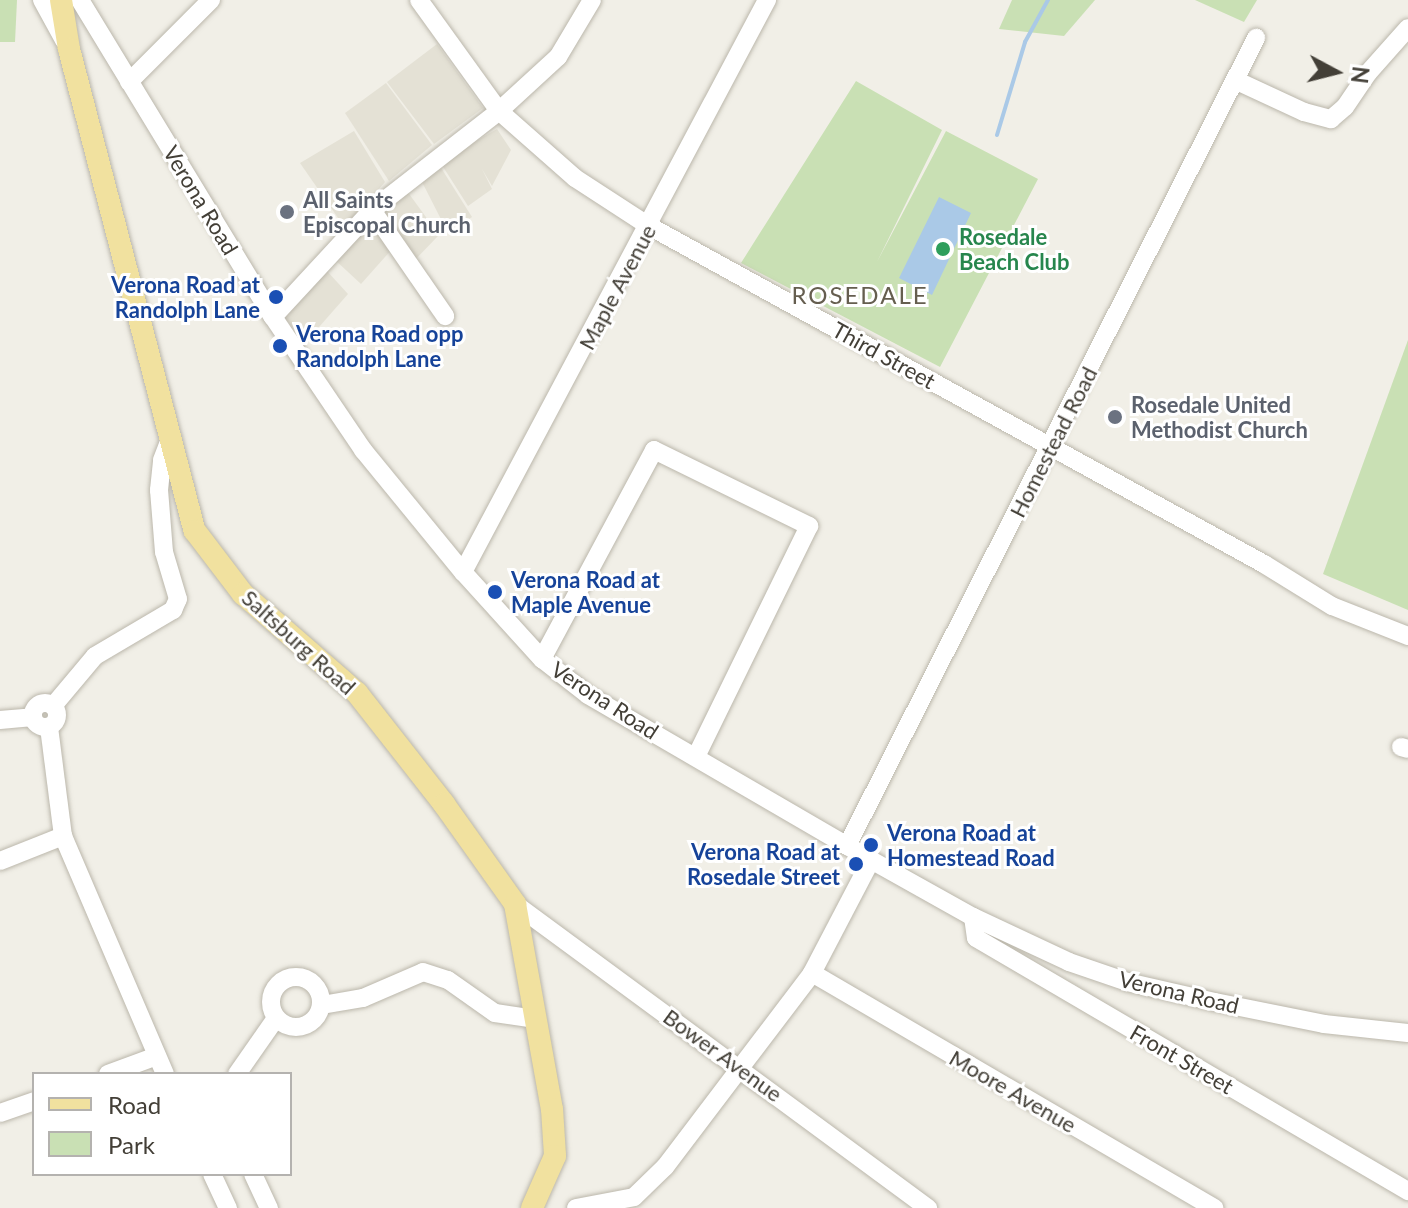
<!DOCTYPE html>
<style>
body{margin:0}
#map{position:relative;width:1408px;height:1208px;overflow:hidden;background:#f1efe7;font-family:Lato,sans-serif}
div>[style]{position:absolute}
.residential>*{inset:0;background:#e4e1d5}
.green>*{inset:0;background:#c9e0b4}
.water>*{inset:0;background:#aac9e7}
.stream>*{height:4px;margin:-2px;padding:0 2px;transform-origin:2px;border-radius:2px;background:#aac9e7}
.roads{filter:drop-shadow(0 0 2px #bbb7ab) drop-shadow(0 0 2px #bbb7ab)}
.minor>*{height:18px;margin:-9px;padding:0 9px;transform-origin:9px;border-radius:9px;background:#fff}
.minor>.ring{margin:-9px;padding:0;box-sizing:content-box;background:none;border:18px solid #fff;border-radius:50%}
.major>*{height:22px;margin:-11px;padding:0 11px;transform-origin:11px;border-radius:11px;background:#f1e19f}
.dots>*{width:22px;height:22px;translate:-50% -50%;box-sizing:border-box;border:4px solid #fff;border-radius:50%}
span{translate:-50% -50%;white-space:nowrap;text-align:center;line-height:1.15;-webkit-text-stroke:6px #fff;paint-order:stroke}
.worship-label{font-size:22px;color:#5b616d;font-weight:700}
.left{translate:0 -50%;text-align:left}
.street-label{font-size:22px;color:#433f37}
.leisure-label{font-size:22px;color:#27864d;font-weight:700}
.transit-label{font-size:22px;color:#164399;font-weight:700}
.right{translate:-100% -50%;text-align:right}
.neighbourhood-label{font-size:24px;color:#655e4f;letter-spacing:2px}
.legend{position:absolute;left:32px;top:1072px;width:260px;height:104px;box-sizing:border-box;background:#fff;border:2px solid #b4b2af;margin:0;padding:10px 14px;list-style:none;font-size:24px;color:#433f37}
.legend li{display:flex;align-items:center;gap:16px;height:40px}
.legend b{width:40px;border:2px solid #b4b2af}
.north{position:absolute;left:1296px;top:32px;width:80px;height:80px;-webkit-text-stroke:6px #fff;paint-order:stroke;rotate:97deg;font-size:22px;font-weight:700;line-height:32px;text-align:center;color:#433f37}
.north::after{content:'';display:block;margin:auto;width:28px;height:36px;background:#433f37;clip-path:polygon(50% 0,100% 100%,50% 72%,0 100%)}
</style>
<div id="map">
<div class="residential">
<i style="clip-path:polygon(437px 44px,483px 108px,434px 144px,387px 82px)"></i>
<i style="clip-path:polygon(386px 83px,432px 145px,389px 181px,345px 113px)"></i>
<i style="clip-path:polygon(497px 129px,511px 150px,492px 186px,482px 169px,492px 189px,468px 206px,440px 162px)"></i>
<i style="clip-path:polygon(354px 131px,385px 182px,345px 228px,300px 163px)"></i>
<i style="clip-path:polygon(438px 163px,472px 217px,448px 233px,420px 178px)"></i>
<i style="clip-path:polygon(407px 191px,439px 235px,412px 263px,379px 211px)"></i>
<i style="clip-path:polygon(371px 220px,393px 248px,361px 284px,334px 259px)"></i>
<i style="clip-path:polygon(327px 271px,348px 294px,305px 343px,285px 318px)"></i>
</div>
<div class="green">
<i style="clip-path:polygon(0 0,17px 0,15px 42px,0 42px)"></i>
<i style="clip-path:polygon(1012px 0,1095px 0,1064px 36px,999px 29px)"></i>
<i style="clip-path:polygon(1195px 0,1257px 0,1244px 22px)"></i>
<i style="clip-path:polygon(856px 81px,942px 130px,877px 262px,946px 131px,1038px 179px,940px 367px,741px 263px)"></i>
<i style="clip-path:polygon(1408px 340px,1408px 610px,1323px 574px)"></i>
</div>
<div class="water">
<i style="clip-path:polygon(939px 197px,971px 213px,932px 295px,899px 278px)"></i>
</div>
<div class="stream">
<i style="left:997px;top:135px;width:97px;rotate:-73.2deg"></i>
<i style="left:1025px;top:42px;width:48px;rotate:-61.3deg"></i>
</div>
<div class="roads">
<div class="minor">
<i style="left:42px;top:0;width:46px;rotate:61.2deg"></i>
<i style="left:80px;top:0;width:371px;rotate:58.7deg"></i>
<i style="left:273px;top:317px;width:161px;rotate:55.9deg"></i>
<i style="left:363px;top:450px;width:158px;rotate:50.7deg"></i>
<i style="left:463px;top:572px;width:118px;rotate:47.8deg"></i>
<i style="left:542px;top:659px;width:58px;rotate:38deg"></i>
<i style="left:588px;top:695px;width:328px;rotate:30.2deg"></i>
<i style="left:871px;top:860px;width:117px;rotate:29.2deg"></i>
<i style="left:973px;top:917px;width:106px;rotate:25.1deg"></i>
<i style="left:1069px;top:962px;width:61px;rotate:19deg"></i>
<i style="left:1127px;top:982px;width:90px;rotate:12.8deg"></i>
<i style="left:1215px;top:1002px;width:111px;rotate:11.4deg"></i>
<i style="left:1324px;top:1024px;width:84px;rotate:6.1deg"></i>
<i style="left:419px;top:0;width:137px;rotate:54.2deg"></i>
<i style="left:499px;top:111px;width:101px;rotate:41.4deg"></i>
<i style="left:575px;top:178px;width:88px;rotate:33deg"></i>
<i style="left:649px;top:226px;width:702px;rotate:28.79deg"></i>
<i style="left:1264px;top:564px;width:80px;rotate:31.7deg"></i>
<i style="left:1332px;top:606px;width:82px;rotate:21.5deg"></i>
<i style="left:1235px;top:80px;width:76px;rotate:24.9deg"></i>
<i style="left:1304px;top:112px;width:28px;rotate:15deg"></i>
<i style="left:1331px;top:119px;width:18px;rotate:-41deg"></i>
<i style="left:1345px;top:107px;width:41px;rotate:-55.9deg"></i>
<i style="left:1368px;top:73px;width:60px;rotate:-48.4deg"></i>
<i style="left:129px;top:82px;width:116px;rotate:-45deg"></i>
<i style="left:372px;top:210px;width:129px;rotate:55.4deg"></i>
<i style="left:273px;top:317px;width:146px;rotate:-47.2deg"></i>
<i style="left:372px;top:210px;width:161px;rotate:-37.9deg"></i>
<i style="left:499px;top:111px;width:80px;rotate:-42.5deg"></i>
<i style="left:558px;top:57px;width:66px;rotate:-59.2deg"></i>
<i style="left:463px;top:572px;width:648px;rotate:-62.01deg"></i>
<i style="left:542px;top:659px;width:237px;rotate:-61.8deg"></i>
<i style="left:654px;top:450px;width:173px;rotate:26.1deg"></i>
<i style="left:809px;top:526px;width:257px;rotate:116.1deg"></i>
<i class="ring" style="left:33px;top:703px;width:6px;height:6px"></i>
<i style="left:53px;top:706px;width:65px;rotate:-50deg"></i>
<i style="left:95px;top:656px;width:91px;rotate:-30.5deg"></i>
<i style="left:173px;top:610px;width:12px;rotate:-66deg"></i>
<i style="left:178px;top:599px;width:49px;rotate:-106.6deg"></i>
<i style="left:164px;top:552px;width:62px;rotate:-94.6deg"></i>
<i style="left:159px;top:490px;width:30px;rotate:-84deg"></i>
<i style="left:162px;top:460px;width:25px;rotate:-69deg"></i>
<i style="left:0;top:720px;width:33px;rotate:-5deg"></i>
<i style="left:49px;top:727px;width:110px;rotate:82.7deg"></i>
<i style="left:63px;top:836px;width:259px;rotate:66.8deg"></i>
<i style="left:1401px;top:747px;width:7px;rotate:16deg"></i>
<i style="left:847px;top:846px;width:906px;rotate:-63.15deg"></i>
<i style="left:0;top:861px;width:68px;rotate:-21.6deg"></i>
<i style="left:515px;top:904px;width:513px;rotate:36.36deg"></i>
<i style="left:973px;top:917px;width:21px;rotate:82deg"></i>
<i style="left:976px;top:938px;width:501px;rotate:30.36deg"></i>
<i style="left:812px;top:973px;width:466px;rotate:30.3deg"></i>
<i class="ring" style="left:271px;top:977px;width:32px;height:32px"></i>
<i style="left:322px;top:1005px;width:42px;rotate:-9.7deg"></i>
<i style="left:363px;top:998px;width:65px;rotate:-23.4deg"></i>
<i style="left:423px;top:972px;width:26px;rotate:18deg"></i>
<i style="left:448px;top:980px;width:57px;rotate:35.1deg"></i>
<i style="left:495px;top:1013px;width:40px;rotate:8.5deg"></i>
<i style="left:108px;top:1074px;width:52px;rotate:-20.2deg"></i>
<i style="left:237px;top:1074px;width:68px;rotate:-55.1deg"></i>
<i style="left:0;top:1113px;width:36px;rotate:-19deg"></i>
<i style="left:212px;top:1174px;width:38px;rotate:65deg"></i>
<i style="left:253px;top:1174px;width:38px;rotate:65deg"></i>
<i style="left:576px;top:1208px;width:59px;rotate:-10.7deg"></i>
<i style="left:634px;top:1197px;width:43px;rotate:-44.1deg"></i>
<i style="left:665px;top:1167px;width:243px;rotate:-52.8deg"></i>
<i style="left:812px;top:973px;width:127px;rotate:-62.4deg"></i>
</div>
<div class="major">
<i style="left:61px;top:0;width:50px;rotate:80.7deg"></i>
<i style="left:69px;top:49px;width:498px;rotate:75.4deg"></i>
<i style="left:195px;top:531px;width:79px;rotate:52.7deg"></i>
<i style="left:243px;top:594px;width:151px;rotate:41deg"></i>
<i style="left:357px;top:693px;width:141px;rotate:51.9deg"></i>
<i style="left:444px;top:804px;width:123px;rotate:54.6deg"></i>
<i style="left:515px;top:904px;width:208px;rotate:79.8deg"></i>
<i style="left:552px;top:1109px;width:47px;rotate:86.3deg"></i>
<i style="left:555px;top:1156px;width:57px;rotate:113.9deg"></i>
</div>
</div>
<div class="dots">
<i style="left:287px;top:212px;background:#6b7280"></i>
<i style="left:943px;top:249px;background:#2e9e5b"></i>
<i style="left:276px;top:297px;background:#1a4fb4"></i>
<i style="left:280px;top:346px;background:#1a4fb4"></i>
<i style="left:1115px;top:417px;background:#6b7280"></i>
<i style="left:495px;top:592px;background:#1a4fb4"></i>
<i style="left:871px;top:845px;background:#1a4fb4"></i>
<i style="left:856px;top:864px;background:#1a4fb4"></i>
</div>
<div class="worship-label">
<span class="left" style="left:303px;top:212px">All Saints<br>Episcopal Church</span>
<span class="left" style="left:1131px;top:417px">Rosedale United<br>Methodist Church</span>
</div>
<div class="street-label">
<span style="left:201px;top:200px;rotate:59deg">Verona Road</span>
<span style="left:617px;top:287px;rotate:-62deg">Maple Avenue</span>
<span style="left:884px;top:355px;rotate:29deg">Third Street</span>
<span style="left:1053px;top:442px;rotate:-63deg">Homestead Road</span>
<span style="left:299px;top:642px;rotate:42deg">Saltsburg Road</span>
<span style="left:605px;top:700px;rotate:33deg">Verona Road</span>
<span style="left:1179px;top:992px;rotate:13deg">Verona Road</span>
<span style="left:723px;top:1055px;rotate:36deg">Bower Avenue</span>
<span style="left:1182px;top:1059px;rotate:30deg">Front Street</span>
<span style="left:1013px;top:1091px;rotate:30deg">Moore Avenue</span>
</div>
<div class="leisure-label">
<span class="left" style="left:959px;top:249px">Rosedale<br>Beach Club</span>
</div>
<div class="transit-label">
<span class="right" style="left:260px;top:297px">Verona Road at<br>Randolph Lane</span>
<span class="left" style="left:296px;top:346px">Verona Road opp<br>Randolph Lane</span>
<span class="left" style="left:511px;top:592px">Verona Road at<br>Maple Avenue</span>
<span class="left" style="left:887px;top:845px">Verona Road at<br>Homestead Road</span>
<span class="right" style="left:840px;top:864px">Verona Road at<br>Rosedale Street</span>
</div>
<div class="neighbourhood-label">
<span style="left:860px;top:295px">ROSEDALE</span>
</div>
<ul class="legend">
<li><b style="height:10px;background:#f1e19f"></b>Road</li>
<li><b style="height:22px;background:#c9e0b4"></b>Park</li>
</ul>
<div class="north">N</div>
</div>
